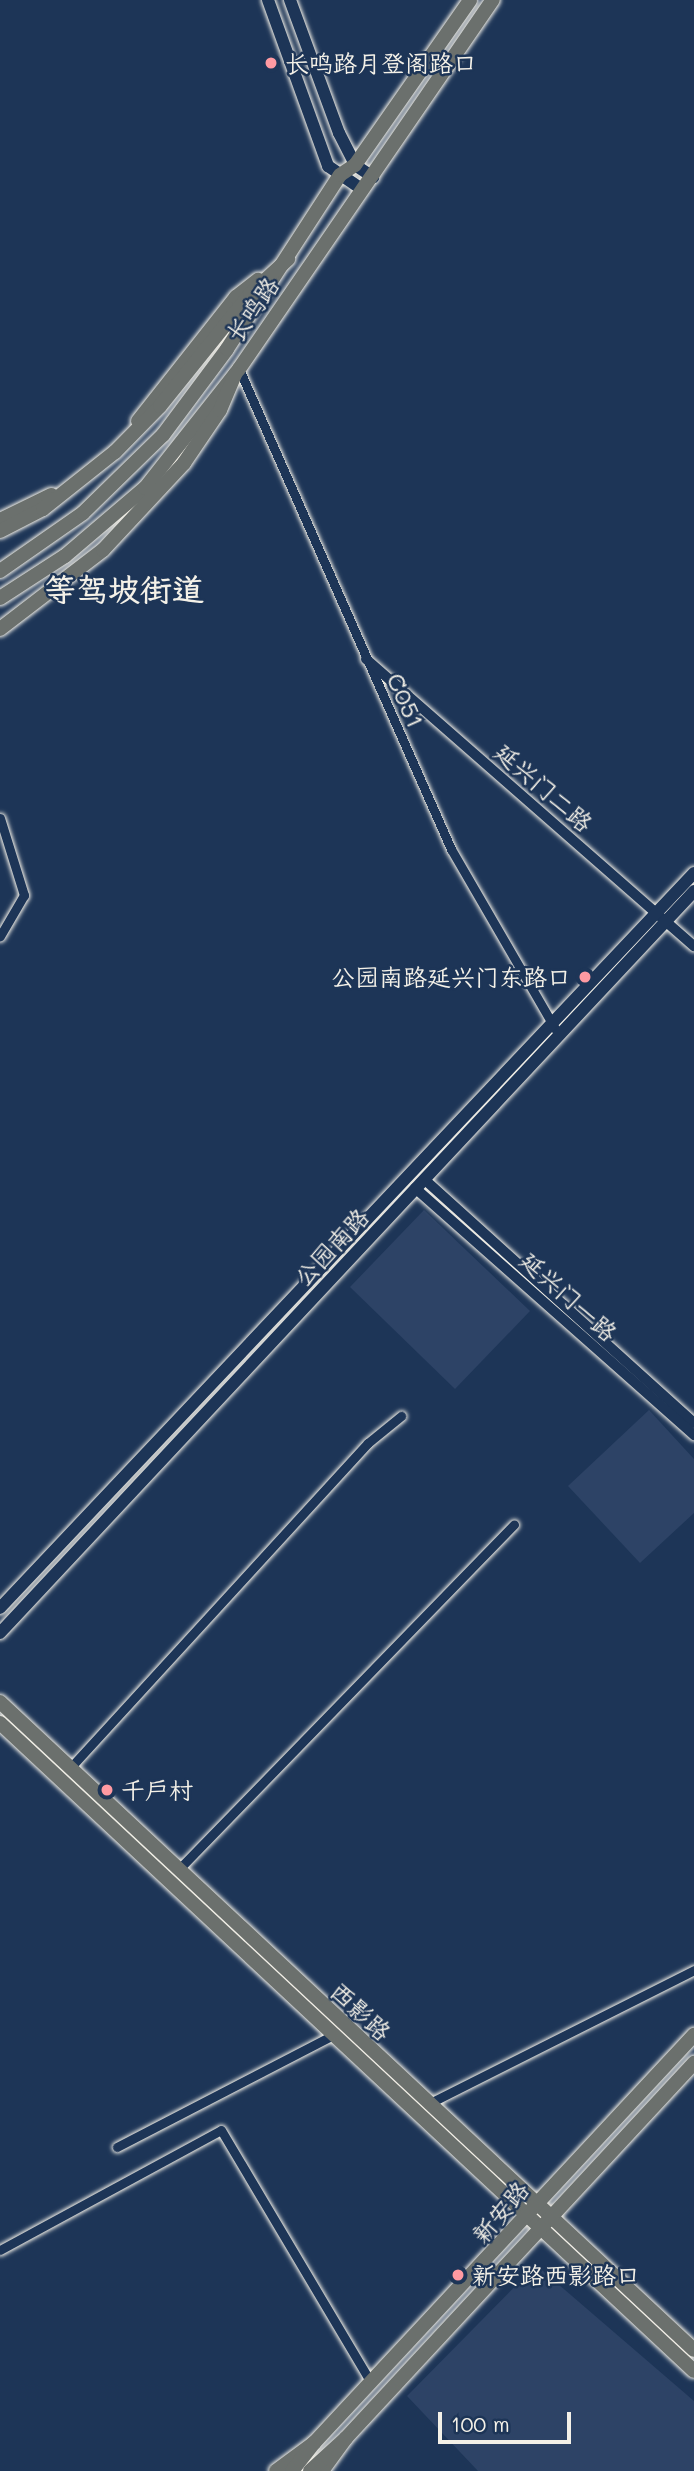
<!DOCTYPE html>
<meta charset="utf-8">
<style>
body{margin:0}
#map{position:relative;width:694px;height:2471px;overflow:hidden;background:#1d3557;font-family:Mali,"LXGW WenKai TC",sans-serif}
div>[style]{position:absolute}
.built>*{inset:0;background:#2d4366}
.roads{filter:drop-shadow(0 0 2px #f4f1e8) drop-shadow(0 0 2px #f4f1e8)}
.minor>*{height:9px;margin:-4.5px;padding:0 4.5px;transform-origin:4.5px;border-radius:4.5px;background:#1d3557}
.tertiary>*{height:10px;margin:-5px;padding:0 5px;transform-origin:5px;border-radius:5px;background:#1d3557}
.secondary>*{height:12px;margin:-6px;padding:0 6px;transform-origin:6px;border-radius:6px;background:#1d3557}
.primary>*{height:14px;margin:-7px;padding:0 7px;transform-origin:7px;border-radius:7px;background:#6b706d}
.trunk>*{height:14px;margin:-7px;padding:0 7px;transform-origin:7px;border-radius:7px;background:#6b706d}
.dots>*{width:19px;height:19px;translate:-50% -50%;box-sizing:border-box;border:4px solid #1d3557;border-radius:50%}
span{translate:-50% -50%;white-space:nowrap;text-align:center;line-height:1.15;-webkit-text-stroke:5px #1d3557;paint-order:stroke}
.poi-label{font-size:24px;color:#f4f1e8}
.left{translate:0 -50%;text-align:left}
.right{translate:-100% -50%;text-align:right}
.street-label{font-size:24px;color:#f4f1e8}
.district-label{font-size:32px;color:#f4f1e8;font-weight:700}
.scale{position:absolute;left:438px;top:2412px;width:133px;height:32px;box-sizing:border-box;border:4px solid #f4f1e8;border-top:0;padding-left:9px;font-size:21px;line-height:24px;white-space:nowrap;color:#f4f1e8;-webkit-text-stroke:5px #1d3557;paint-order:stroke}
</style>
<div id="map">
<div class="built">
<i style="clip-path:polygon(424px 1210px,530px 1311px,455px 1389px,350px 1287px)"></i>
<i style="clip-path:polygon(649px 1410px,694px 1459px,694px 1513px,640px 1563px,568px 1486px)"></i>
<i style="clip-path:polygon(536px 2265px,694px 2401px,694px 2471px,478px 2471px,407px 2396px)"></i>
</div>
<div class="roads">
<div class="minor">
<i style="left:239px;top:369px;width:525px;rotate:66.17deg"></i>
<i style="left:451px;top:849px;width:215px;rotate:59.9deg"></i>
<i style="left:0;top:818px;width:81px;rotate:72.7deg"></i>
<i style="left:24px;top:895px;width:48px;rotate:120.3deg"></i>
<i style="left:70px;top:1768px;width:441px;rotate:-47.5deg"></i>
<i style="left:368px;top:1443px;width:43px;rotate:-39.3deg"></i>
<i style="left:178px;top:1870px;width:482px;rotate:-45.8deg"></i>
<i style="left:428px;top:2104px;width:298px;rotate:-26.7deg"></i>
<i style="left:117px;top:2147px;width:246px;rotate:-27.4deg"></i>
<i style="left:0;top:2250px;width:251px;rotate:-28.5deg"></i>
<i style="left:221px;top:2130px;width:294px;rotate:59.3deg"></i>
</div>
<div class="tertiary">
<i style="left:366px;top:659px;width:436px;rotate:41.2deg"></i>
<i style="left:424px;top:1179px;width:364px;rotate:42.1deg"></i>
<i style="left:415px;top:1188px;width:373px;rotate:41.5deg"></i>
</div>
<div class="secondary">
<i style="left:268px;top:0;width:177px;rotate:70.1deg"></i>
<i style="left:328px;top:166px;width:42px;rotate:34.4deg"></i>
<i style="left:290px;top:0;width:142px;rotate:69.8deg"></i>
<i style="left:339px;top:133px;width:36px;rotate:63deg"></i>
<i style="left:355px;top:165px;width:22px;rotate:34deg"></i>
<i style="left:0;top:1608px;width:1011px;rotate:-46.64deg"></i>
<i style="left:0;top:1633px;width:1016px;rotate:-46.91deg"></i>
</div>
<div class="primary">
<i style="left:138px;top:421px;width:158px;rotate:-51.7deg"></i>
<i style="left:236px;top:297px;width:28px;rotate:-38deg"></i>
<i style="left:0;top:520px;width:57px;rotate:-26.1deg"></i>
<i style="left:0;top:571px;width:101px;rotate:-34.9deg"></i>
<i style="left:83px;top:513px;width:112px;rotate:-44.3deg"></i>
<i style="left:163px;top:435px;width:107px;rotate:-53.3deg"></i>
<i style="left:227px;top:349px;width:207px;rotate:-57deg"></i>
<i style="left:340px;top:175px;width:18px;rotate:-34deg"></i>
<i style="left:355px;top:165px;width:201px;rotate:-55.1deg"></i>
<i style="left:0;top:598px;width:77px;rotate:-32.9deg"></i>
<i style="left:65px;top:556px;width:105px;rotate:-40.4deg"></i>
<i style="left:145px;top:488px;width:152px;rotate:-51.7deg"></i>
<i style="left:239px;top:369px;width:448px;rotate:-55.5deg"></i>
<i style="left:0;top:1702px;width:949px;rotate:43.04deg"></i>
<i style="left:0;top:1723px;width:949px;rotate:43.04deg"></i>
<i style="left:276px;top:2471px;width:47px;rotate:-36.4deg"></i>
<i style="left:314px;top:2443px;width:558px;rotate:-47.04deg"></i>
<i style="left:322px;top:2471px;width:41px;rotate:-54deg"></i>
<i style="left:346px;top:2438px;width:512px;rotate:-47.14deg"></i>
</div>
<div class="trunk">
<i style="left:0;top:531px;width:48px;rotate:-27.1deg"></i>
<i style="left:43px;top:509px;width:92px;rotate:-38.4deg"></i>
<i style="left:115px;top:452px;width:64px;rotate:-45.6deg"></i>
<i style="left:160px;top:406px;width:144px;rotate:-51.2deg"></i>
<i style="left:250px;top:294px;width:52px;rotate:-42.6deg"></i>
<i style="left:0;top:629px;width:130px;rotate:-37.5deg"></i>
<i style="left:103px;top:550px;width:119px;rotate:-47deg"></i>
<i style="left:184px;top:463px;width:64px;rotate:-55.8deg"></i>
<i style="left:220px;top:410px;width:39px;rotate:-67deg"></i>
<i style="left:292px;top:2471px;width:36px;rotate:-52deg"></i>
<i style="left:310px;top:2471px;width:49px;rotate:-42.5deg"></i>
</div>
</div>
<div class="dots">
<i style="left:271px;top:63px;background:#ff9aa2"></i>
<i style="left:585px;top:977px;background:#ff9aa2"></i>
<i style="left:107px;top:1790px;background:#ff9aa2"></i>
<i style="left:458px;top:2275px;background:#ff9aa2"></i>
</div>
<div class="poi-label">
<span class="left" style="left:285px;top:63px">长鸣路月登阁路口</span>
<span class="right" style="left:571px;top:977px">公园南路延兴门东路口</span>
<span class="left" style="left:121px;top:1790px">千户村</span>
<span class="left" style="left:472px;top:2275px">新安路西影路口</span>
</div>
<div class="street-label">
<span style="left:252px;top:309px;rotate:-55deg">长鸣路</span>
<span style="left:406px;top:700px;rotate:66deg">C051</span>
<span style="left:544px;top:787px;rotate:41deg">延兴门二路</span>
<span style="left:331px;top:1247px;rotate:-47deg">公园南路</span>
<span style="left:569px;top:1296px;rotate:42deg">延兴门一路</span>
<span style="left:361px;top:2011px;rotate:43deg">西影路</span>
<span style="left:500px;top:2212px;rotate:-50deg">新安路</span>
</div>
<div class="district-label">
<span style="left:124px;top:588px">等驾坡街道</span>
</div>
<div class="scale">100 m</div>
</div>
